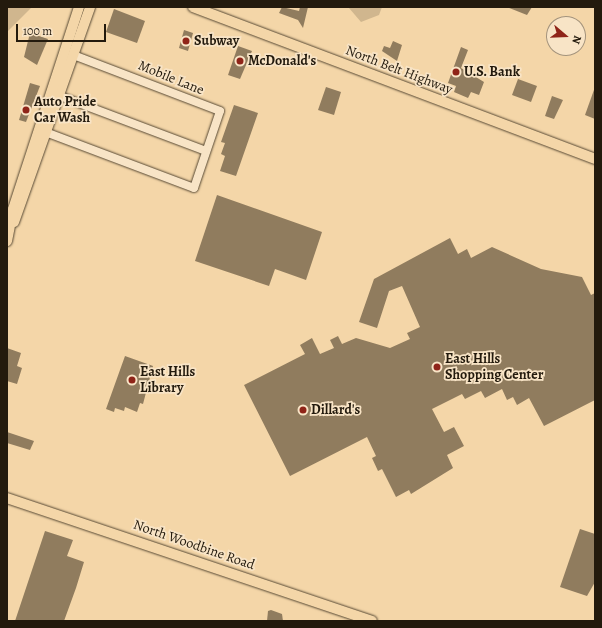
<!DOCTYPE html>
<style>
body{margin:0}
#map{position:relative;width:602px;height:628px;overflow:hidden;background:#f4d6a8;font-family:Alegreya,serif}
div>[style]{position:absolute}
.green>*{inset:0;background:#d0b68e}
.building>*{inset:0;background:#907c5e}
.roads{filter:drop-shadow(0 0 1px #574934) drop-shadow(0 0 1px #574934)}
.minor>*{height:8px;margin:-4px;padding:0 4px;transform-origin:4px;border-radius:4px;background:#f8e4c6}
.major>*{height:10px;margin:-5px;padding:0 5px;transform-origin:5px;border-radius:5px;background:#f4d6a8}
.dots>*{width:11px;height:11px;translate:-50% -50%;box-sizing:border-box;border:2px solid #f8e4c6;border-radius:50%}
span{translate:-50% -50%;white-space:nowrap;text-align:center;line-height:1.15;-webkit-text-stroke:3.5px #f8e4c6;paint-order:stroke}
.poi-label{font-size:14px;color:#231a0d;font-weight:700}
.left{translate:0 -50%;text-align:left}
.street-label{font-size:14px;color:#231a0d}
.frame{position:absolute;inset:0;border:8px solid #231a0d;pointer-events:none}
.north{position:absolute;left:546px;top:16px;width:40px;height:40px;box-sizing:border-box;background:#f8e4c6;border:1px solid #a3937c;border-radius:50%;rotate:109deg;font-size:11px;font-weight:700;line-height:16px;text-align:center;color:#231a0d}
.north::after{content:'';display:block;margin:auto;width:14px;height:18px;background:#8f2418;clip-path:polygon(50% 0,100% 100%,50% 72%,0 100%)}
.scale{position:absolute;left:16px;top:24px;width:90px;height:18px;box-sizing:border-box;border:2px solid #231a0d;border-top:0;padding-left:5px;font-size:12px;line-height:14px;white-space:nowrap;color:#231a0d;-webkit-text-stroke:3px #f8e4c6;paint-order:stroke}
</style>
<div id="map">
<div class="green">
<i style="clip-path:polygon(7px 7px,32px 7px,7px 32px)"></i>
<i style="clip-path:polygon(382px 7px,379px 15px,361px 22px,349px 8px)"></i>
</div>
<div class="building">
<i style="clip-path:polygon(282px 7px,299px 11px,300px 7px,308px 7px,303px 28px,298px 20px,279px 13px)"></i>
<i style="clip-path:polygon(507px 7px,532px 7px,527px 15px)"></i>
<i style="clip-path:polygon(114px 9px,145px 21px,137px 43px,106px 32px)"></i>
<i style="clip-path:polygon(184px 30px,193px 33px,188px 51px,179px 48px)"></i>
<i style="clip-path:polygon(30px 33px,48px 39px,37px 65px,24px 57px)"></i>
<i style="clip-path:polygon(393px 41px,402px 45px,397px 61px,382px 51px,384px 46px,390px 48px)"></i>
<i style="clip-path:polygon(238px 46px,252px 51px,240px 79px,228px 75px)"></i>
<i style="clip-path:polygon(461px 47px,468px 50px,461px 68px,484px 82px,479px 95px,471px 92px,468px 98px,454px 92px,456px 86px,448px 83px)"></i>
<i style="clip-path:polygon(518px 79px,537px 86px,531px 102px,512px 95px)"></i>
<i style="clip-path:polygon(30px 83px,40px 86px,26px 122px,19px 120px)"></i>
<i style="clip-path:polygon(326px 87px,341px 92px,334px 115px,318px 110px)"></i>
<i style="clip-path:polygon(595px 87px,595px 119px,585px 115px)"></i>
<i style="clip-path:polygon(552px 96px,563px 100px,554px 119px,545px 116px)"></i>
<i style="clip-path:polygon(234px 105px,258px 113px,236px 176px,220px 171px,225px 156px,221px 154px,225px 143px,221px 142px)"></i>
<i style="clip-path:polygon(217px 195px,322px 232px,306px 280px,275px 269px,269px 286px,195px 261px)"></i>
<i style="clip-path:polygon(450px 238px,458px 254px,467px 249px,471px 258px,492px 247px,541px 269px,582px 277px,591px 295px,595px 293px,595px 400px,544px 426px,529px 398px,517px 405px,513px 397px,507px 400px,502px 389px,485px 398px,481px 391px,465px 399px,462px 394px,432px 409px,444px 432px,454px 427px,464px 446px,447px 455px,453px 468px,411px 494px,409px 490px,396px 497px,382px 469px,378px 471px,372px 458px,376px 456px,367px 437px,290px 476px,244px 385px,305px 354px,300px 345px,312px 338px,320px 354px,334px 348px,330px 340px,338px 336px,342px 344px,356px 338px,390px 348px,410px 339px,407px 333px,420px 327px,402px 286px,389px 291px,377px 328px,359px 322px,374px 279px)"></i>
<i style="clip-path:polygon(7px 348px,21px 353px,17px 366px,22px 368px,17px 384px,7px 381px)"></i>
<i style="clip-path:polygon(125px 356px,153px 366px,143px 404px,140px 403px,137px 412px,125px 407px,124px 411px,115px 408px,114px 412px,106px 409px)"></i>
<i style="clip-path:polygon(7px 432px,34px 441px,30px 450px,7px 443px)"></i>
<i style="clip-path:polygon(580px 529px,595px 534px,595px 582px,587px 596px,560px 587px)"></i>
<i style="clip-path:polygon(45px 531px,73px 540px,67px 556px,84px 562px,76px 588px,64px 621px,15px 621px)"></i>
<i style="clip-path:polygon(271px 610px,282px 614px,283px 621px,267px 621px,268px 611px)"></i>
</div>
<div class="roads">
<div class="minor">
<i style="left:60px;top:96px;width:156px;rotate:20.6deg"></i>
<i style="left:48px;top:133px;width:156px;rotate:20.6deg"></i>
<i style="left:194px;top:188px;width:81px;rotate:-71.3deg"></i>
<i style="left:220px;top:111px;width:157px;rotate:-159.1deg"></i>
</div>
<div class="major">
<i style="left:193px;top:7px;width:430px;rotate:20.7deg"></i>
<i style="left:14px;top:222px;width:228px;rotate:-70.5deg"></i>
<i style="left:7px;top:241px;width:33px;rotate:-79deg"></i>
<i style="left:13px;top:209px;width:213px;rotate:-71.9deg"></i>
<i style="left:7px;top:498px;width:385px;rotate:18.6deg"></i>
</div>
</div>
<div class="dots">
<i style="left:186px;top:41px;background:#8f2418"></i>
<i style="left:240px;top:61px;background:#8f2418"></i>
<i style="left:456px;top:72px;background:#8f2418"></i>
<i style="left:26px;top:110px;background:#8f2418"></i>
<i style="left:437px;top:367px;background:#8f2418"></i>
<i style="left:132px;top:380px;background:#8f2418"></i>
<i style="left:303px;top:410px;background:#8f2418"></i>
</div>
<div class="poi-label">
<span class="left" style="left:194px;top:41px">Subway</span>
<span class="left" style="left:248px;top:61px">McDonald's</span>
<span class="left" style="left:464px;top:72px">U.S. Bank</span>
<span class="left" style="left:34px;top:110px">Auto Pride<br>Car Wash</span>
<span class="left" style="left:445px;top:367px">East Hills<br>Shopping Center</span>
<span class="left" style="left:140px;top:380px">East Hills<br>Library</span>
<span class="left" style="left:311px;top:410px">Dillard's</span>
</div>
<div class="street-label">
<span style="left:399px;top:70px;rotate:21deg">North Belt Highway</span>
<span style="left:171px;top:78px;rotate:22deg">Mobile Lane</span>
<span style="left:194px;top:545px;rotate:19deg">North Woodbine Road</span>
</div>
<div class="frame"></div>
<div class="north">N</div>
<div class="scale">100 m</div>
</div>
